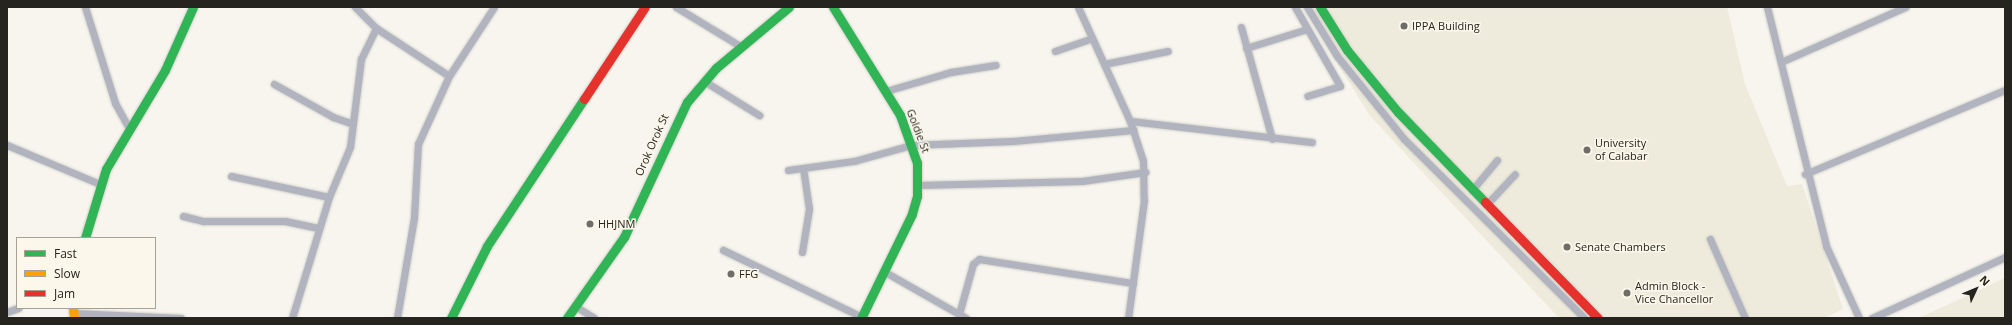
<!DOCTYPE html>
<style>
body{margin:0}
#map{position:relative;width:2012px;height:325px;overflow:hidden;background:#f7f5ee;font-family:"Open Sans",sans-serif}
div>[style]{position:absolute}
.built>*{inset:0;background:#eeebdc}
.roads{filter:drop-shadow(0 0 1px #d0cfca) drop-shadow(0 0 1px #d0cfca)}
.street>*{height:7px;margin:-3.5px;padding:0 3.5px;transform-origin:3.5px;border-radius:3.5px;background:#b1b4bf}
.fast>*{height:9px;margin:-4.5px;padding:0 4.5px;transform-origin:4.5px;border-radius:4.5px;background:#30b455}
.slow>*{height:9px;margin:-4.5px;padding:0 4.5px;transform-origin:4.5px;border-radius:4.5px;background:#ff9f0a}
.jam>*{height:9px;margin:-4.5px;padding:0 4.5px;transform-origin:4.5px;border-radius:4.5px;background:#e5322d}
.dots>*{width:11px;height:11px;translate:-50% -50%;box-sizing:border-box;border:2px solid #fbf7ea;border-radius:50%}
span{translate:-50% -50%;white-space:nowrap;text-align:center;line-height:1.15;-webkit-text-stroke:3px #fbf7ea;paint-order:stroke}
.poi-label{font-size:11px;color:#25241f}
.left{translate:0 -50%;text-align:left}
.street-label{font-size:11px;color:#25241f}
.frame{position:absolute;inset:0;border:8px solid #25241f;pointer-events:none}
.legend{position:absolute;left:16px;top:237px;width:140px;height:72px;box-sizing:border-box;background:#fbf7ea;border:1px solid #a5a399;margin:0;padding:5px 7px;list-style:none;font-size:12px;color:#25241f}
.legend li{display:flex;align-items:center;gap:8px;height:20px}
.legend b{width:20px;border:1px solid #a5a399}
.north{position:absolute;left:1956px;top:269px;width:40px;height:40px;-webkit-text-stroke:3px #fbf7ea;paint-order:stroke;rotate:46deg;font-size:11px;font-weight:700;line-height:16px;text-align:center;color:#25241f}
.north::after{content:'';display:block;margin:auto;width:14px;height:18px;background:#25241f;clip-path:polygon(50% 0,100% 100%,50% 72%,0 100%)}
</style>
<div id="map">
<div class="built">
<i style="clip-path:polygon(1302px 7px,1727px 7px,1745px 84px,1787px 186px,1802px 184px,1843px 309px,1824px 318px,1559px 318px,1370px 116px)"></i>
<i style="clip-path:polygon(2005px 278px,2005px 318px,1919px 318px)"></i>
</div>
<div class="roads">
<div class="street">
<i style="left:85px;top:7px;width:101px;rotate:72.6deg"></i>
<i style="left:115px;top:103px;width:29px;rotate:61deg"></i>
<i style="left:355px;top:7px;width:30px;rotate:45deg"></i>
<i style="left:376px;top:28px;width:87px;rotate:33.3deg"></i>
<i style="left:676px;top:7px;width:75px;rotate:31.4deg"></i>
<i style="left:1078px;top:7px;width:125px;rotate:65.5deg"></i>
<i style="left:1130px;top:121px;width:42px;rotate:72deg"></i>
<i style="left:1143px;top:161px;width:39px;rotate:89deg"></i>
<i style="left:1144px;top:200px;width:119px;rotate:97.7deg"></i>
<i style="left:1295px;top:7px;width:91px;rotate:60.3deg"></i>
<i style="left:1340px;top:86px;width:34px;rotate:163deg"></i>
<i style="left:1307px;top:7px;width:57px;rotate:58.5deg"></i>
<i style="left:1337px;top:56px;width:107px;rotate:51.1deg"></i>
<i style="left:1404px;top:139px;width:254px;rotate:44.8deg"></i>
<i style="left:1767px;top:7px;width:246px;rotate:76.1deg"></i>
<i style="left:1826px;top:246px;width:79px;rotate:65.4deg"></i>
<i style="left:1241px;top:27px;width:116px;rotate:74.5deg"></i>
<i style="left:1246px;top:48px;width:64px;rotate:-17.3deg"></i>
<i style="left:1055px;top:51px;width:39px;rotate:-19deg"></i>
<i style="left:1781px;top:62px;width:136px;rotate:-23.9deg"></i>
<i style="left:1104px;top:64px;width:65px;rotate:-11.5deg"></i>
<i style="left:704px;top:81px;width:65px;rotate:31.7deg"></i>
<i style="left:274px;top:84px;width:68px;rotate:29.2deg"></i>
<i style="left:333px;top:117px;width:21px;rotate:19deg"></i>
<i style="left:886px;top:91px;width:68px;rotate:-16.3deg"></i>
<i style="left:951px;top:72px;width:45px;rotate:-9deg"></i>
<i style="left:1130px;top:121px;width:183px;rotate:6.6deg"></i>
<i style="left:7px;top:145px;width:101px;rotate:22.8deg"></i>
<i style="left:788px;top:170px;width:67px;rotate:-7.8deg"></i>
<i style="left:854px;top:161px;width:59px;rotate:-15.7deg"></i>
<i style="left:911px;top:145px;width:102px;rotate:-2.2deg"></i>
<i style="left:1013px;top:141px;width:121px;rotate:-5.2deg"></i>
<i style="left:1805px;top:174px;width:217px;rotate:-22.8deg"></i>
<i style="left:231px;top:176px;width:100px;rotate:12.1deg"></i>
<i style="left:918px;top:185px;width:164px;rotate:-1.4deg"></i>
<i style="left:1082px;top:181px;width:64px;rotate:-8.1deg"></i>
<i style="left:1472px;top:190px;width:39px;rotate:-50deg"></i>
<i style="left:1486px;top:205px;width:42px;rotate:-46.9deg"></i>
<i style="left:183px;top:216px;width:21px;rotate:14deg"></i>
<i style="left:203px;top:221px;width:82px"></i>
<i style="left:285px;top:221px;width:35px;rotate:12deg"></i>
<i style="left:1710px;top:239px;width:86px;rotate:66.1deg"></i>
<i style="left:723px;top:250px;width:154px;rotate:25.7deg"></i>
<i style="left:802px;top:252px;width:44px;rotate:-80.8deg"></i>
<i style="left:809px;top:209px;width:41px;rotate:-98.3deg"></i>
<i style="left:885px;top:272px;width:93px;rotate:29.6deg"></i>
<i style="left:575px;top:306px;width:22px;rotate:32deg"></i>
<i style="left:7px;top:312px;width:12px;rotate:-20deg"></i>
<i style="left:73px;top:313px;width:108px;rotate:2.7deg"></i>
<i style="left:959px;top:314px;width:52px;rotate:-74.4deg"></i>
<i style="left:973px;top:264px;width:8px;rotate:-40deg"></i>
<i style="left:979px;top:259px;width:156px;rotate:8.9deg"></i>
<i style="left:292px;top:318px;width:127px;rotate:-73deg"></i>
<i style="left:329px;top:197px;width:54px;rotate:-67.2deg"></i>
<i style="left:350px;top:147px;width:89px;rotate:-82.9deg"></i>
<i style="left:361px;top:59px;width:34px;rotate:-64deg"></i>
<i style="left:397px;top:318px;width:102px;rotate:-80.4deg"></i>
<i style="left:414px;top:217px;width:73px;rotate:-86.9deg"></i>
<i style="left:418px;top:144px;width:75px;rotate:-65.5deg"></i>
<i style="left:449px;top:76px;width:82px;rotate:-56.9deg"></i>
<i style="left:1872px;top:318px;width:146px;rotate:-24.6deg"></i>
</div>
<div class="fast">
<i style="left:833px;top:7px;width:127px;rotate:58.2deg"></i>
<i style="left:900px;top:115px;width:51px;rotate:70.5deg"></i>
<i style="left:917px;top:163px;width:33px;rotate:90deg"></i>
<i style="left:917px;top:196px;width:19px;rotate:106deg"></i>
<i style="left:912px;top:214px;width:116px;rotate:116.1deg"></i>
<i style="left:1320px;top:7px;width:51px;rotate:57.9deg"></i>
<i style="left:1347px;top:50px;width:80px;rotate:50.6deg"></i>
<i style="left:1398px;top:112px;width:125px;rotate:46deg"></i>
<i style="left:85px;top:238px;width:72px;rotate:-73.1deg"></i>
<i style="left:106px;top:169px;width:115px;rotate:-59.2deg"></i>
<i style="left:165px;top:70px;width:69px;rotate:-66deg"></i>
<i style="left:451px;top:318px;width:80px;rotate:-63.4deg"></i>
<i style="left:487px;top:246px;width:176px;rotate:-56.6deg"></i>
<i style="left:567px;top:318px;width:99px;rotate:-54.9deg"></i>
<i style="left:624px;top:237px;width:149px;rotate:-65deg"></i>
<i style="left:687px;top:102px;width:45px;rotate:-49.5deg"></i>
<i style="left:716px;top:68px;width:95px;rotate:-39.9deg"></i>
</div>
<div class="slow">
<i style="left:73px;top:308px;width:10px;rotate:84deg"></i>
</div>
<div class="jam">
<i style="left:584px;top:99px;width:110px;rotate:-56.5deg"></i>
<i style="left:1485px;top:202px;width:162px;rotate:45.8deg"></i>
</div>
</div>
<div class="dots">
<i style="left:1404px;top:26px;background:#6e6d67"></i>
<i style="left:1587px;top:150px;background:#6e6d67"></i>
<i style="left:590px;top:224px;background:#6e6d67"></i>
<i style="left:1567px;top:247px;background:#6e6d67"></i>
<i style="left:731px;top:274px;background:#6e6d67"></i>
<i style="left:1627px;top:293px;background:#6e6d67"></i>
</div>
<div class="poi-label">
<span class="left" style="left:1412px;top:26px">IPPA Building</span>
<span class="left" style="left:1595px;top:150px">University<br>of Calabar</span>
<span class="left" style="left:598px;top:224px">HHJNM</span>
<span class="left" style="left:1575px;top:247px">Senate Chambers</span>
<span class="left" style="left:739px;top:274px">FFG</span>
<span class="left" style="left:1635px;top:293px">Admin Block -<br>Vice Chancellor</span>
</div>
<div class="street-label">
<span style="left:918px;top:131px;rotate:69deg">Goldie St</span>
<span style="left:652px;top:145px;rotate:-66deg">Orok Orok St</span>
</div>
<div class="frame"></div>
<ul class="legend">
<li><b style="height:5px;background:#30b455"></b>Fast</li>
<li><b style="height:5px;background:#ff9f0a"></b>Slow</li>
<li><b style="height:5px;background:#e5322d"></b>Jam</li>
</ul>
<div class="north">N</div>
</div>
